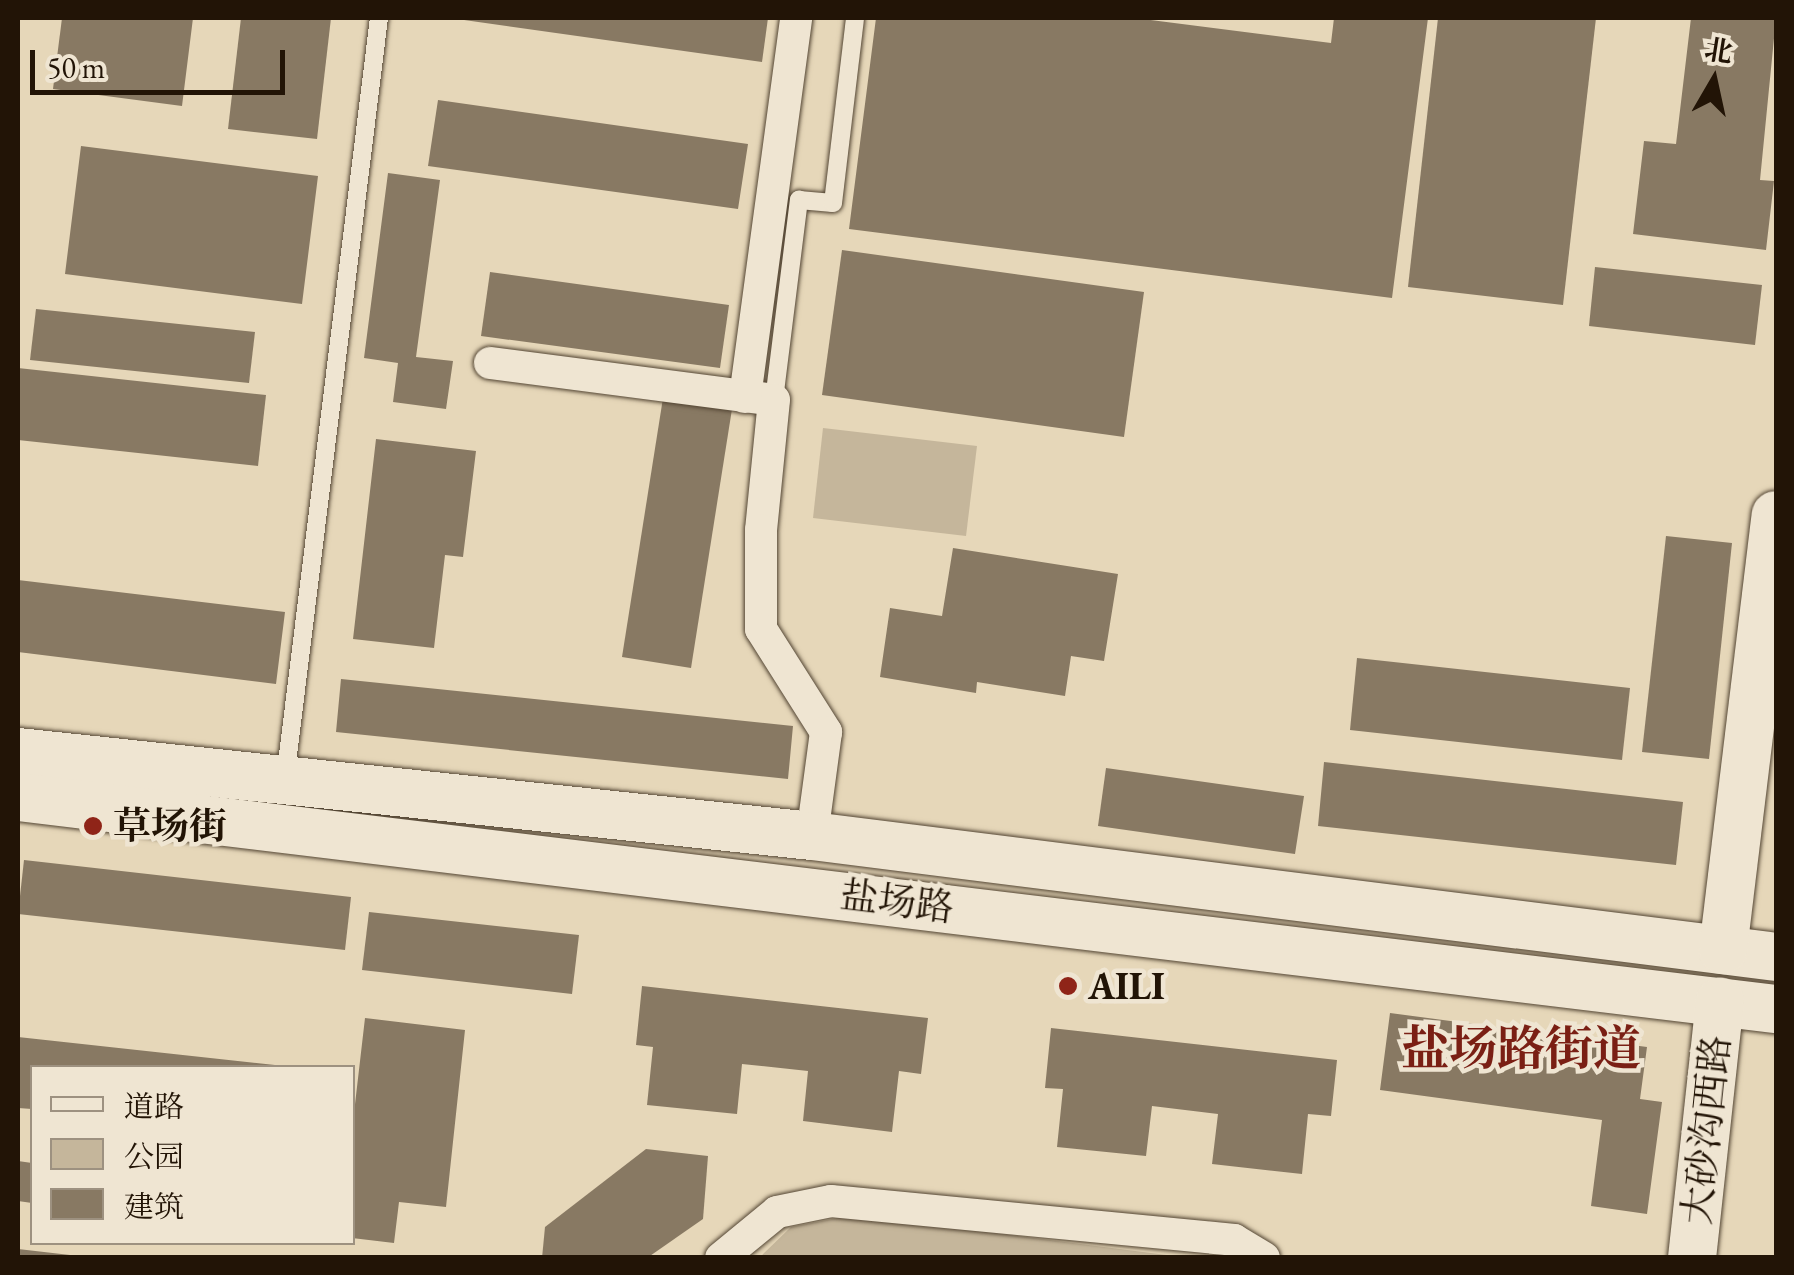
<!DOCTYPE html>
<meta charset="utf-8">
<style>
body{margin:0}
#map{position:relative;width:1794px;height:1275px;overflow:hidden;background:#e6d7b9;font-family:"EB Garamond","Noto Serif SC",serif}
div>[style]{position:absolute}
.green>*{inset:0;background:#c5b69b}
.building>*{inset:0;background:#887963}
.roads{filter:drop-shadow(0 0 2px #534533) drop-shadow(0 0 2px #534533)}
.lane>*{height:18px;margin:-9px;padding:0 9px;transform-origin:9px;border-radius:9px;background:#efe5d2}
.street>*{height:32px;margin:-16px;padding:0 16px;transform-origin:16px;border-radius:16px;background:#efe5d2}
.secondary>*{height:48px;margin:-24px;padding:0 24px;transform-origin:24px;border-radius:24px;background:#efe5d2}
.dots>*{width:28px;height:28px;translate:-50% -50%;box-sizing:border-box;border:5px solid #efe5d2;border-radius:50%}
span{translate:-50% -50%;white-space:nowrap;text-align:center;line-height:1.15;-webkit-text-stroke:9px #efe5d2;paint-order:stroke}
.poi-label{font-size:38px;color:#221406;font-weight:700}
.left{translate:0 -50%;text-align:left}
.street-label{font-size:38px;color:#221406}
.district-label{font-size:48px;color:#7a1f14;font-weight:700}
.frame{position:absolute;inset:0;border:20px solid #221406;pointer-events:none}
.legend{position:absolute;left:30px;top:1065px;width:325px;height:180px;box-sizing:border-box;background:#efe5d2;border:2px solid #9d9180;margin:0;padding:12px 18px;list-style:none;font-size:30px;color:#221406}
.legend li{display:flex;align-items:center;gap:20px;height:50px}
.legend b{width:50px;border:2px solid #9d9180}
.north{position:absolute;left:1664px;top:30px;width:100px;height:100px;-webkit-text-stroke:8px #efe5d2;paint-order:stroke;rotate:9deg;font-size:28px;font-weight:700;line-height:40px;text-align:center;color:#221406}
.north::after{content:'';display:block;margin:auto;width:35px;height:45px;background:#221406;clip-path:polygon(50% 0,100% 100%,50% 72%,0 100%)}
.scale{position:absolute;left:30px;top:50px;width:255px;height:45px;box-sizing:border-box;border:5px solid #221406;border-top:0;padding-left:12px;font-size:30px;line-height:35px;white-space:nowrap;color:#221406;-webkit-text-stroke:8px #efe5d2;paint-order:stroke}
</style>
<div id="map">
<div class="green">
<i style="clip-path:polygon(823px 428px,977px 446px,966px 536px,813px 518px)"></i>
<i style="clip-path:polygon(853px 1215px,1182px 1257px,759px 1258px,791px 1227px)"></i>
</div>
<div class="building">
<i style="clip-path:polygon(62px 18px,193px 18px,182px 106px,53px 89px)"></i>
<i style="clip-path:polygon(241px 18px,331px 18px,317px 139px,228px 129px)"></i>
<i style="clip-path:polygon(450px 18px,768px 18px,762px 62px)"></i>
<i style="clip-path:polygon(876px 18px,1135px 18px,1331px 43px,1334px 18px,1428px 18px,1392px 298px,849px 229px)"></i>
<i style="clip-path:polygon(1438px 18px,1596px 18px,1563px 305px,1408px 287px)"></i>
<i style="clip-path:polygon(1691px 18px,1776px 18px,1760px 180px,1774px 181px,1766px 250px,1633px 234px,1644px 141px,1676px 144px)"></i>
<i style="clip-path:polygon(438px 100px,748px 144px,738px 209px,428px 166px)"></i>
<i style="clip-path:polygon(81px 146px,318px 176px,302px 304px,65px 274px)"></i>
<i style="clip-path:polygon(388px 173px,440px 180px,416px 357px,453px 361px,446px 409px,393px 402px,398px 363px,364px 358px)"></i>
<i style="clip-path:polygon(842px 250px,1144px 292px,1124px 437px,822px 395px)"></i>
<i style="clip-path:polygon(1595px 267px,1762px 285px,1755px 345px,1589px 326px)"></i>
<i style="clip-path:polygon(490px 272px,729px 305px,720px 368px,481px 336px)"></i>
<i style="clip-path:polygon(36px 309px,255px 332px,249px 383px,30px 360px)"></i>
<i style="clip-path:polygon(18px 368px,266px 395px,258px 466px,18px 440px)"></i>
<i style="clip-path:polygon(663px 398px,732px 409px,691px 668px,622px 657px)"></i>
<i style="clip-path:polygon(376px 439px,476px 451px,463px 557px,445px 555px,434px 648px,353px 639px)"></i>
<i style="clip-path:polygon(1666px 536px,1732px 543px,1709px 759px,1642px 752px)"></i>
<i style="clip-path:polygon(953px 548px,1118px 574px,1104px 661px,1071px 656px,1065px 696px,977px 682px,976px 693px,880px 677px,890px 608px,942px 616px)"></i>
<i style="clip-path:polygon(18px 580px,285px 612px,276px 684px,18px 652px)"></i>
<i style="clip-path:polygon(1357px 658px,1630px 688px,1622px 760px,1350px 730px)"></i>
<i style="clip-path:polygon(341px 679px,793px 726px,788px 779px,336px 732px)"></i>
<i style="clip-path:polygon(1324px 762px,1683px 802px,1676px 865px,1318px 826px)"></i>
<i style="clip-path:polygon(1106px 768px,1304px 796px,1295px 854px,1098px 826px)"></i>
<i style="clip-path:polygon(24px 860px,351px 897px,345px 950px,18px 914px)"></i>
<i style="clip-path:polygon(369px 912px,579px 935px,572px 994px,362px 970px)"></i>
<i style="clip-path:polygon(642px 986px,928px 1018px,921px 1074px,899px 1071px,892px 1132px,803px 1121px,808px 1071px,742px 1064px,737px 1114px,647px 1105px,653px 1047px,636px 1045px)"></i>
<i style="clip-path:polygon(1390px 1013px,1647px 1047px,1640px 1099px,1662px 1102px,1647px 1214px,1591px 1206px,1602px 1120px,1380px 1090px)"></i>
<i style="clip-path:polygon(365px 1018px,465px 1030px,446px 1207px,399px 1202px,394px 1243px,352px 1238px,352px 1130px)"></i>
<i style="clip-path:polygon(1051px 1028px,1337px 1060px,1331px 1116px,1308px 1114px,1302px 1174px,1212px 1164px,1218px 1114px,1152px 1106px,1146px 1156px,1057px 1147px,1063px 1089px,1045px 1088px)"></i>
<i style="clip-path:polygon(18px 1037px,275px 1065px,275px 1068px,32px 1068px,32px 1109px,18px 1108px)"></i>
<i style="clip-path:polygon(646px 1149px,708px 1156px,703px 1219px,647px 1258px,542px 1258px,545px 1227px)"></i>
<i style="clip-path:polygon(18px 1161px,32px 1163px,32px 1203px,18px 1201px)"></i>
<i style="clip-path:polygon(18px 1249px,70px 1255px,70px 1258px,18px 1258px)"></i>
</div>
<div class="roads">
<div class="lane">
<i style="left:774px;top:400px;width:202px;rotate:-82.9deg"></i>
<i style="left:799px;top:200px;width:34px;rotate:5deg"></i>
<i style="left:833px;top:203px;width:186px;rotate:-83.2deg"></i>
<i style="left:285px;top:779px;width:767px;rotate:-82.96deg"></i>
</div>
<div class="street">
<i style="left:490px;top:363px;width:286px;rotate:7.4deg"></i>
<i style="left:774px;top:400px;width:131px;rotate:95.7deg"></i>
<i style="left:761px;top:530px;width:99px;rotate:90deg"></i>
<i style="left:761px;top:629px;width:122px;rotate:57.7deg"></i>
<i style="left:826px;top:732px;width:105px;rotate:97.7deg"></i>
<i style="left:745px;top:397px;width:382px;rotate:-82.3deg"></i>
<i style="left:721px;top:1258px;width:72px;rotate:-39.4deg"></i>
<i style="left:777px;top:1212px;width:55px;rotate:-11.5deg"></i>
<i style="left:831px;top:1201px;width:405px;rotate:5.5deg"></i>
<i style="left:1234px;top:1240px;width:35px;rotate:31deg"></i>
</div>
<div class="secondary">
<i style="left:18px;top:752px;width:798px;rotate:6.04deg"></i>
<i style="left:812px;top:836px;width:972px;rotate:7.15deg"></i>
<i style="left:18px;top:797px;width:1771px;rotate:6.88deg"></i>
<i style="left:1723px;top:950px;width:438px;rotate:-83.1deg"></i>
<i style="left:1692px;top:1258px;width:258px;rotate:-83.8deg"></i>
</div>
</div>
<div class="dots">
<i style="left:93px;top:826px;background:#8f2418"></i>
<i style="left:1068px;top:986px;background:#8f2418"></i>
</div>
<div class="poi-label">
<span class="left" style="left:113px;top:826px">草场街</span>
<span class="left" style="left:1088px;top:986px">AILI</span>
</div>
<div class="street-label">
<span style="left:897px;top:901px;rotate:7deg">盐场路</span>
<span style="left:1706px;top:1130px;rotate:-84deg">大砂沟西路</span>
</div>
<div class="district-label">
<span style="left:1521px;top:1049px">盐场路街道</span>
</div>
<div class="frame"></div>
<ul class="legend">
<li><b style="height:12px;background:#efe5d2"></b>道路</li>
<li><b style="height:28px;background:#c5b69b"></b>公园</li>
<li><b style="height:28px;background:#887963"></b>建筑</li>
</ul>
<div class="north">北</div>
<div class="scale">50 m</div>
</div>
